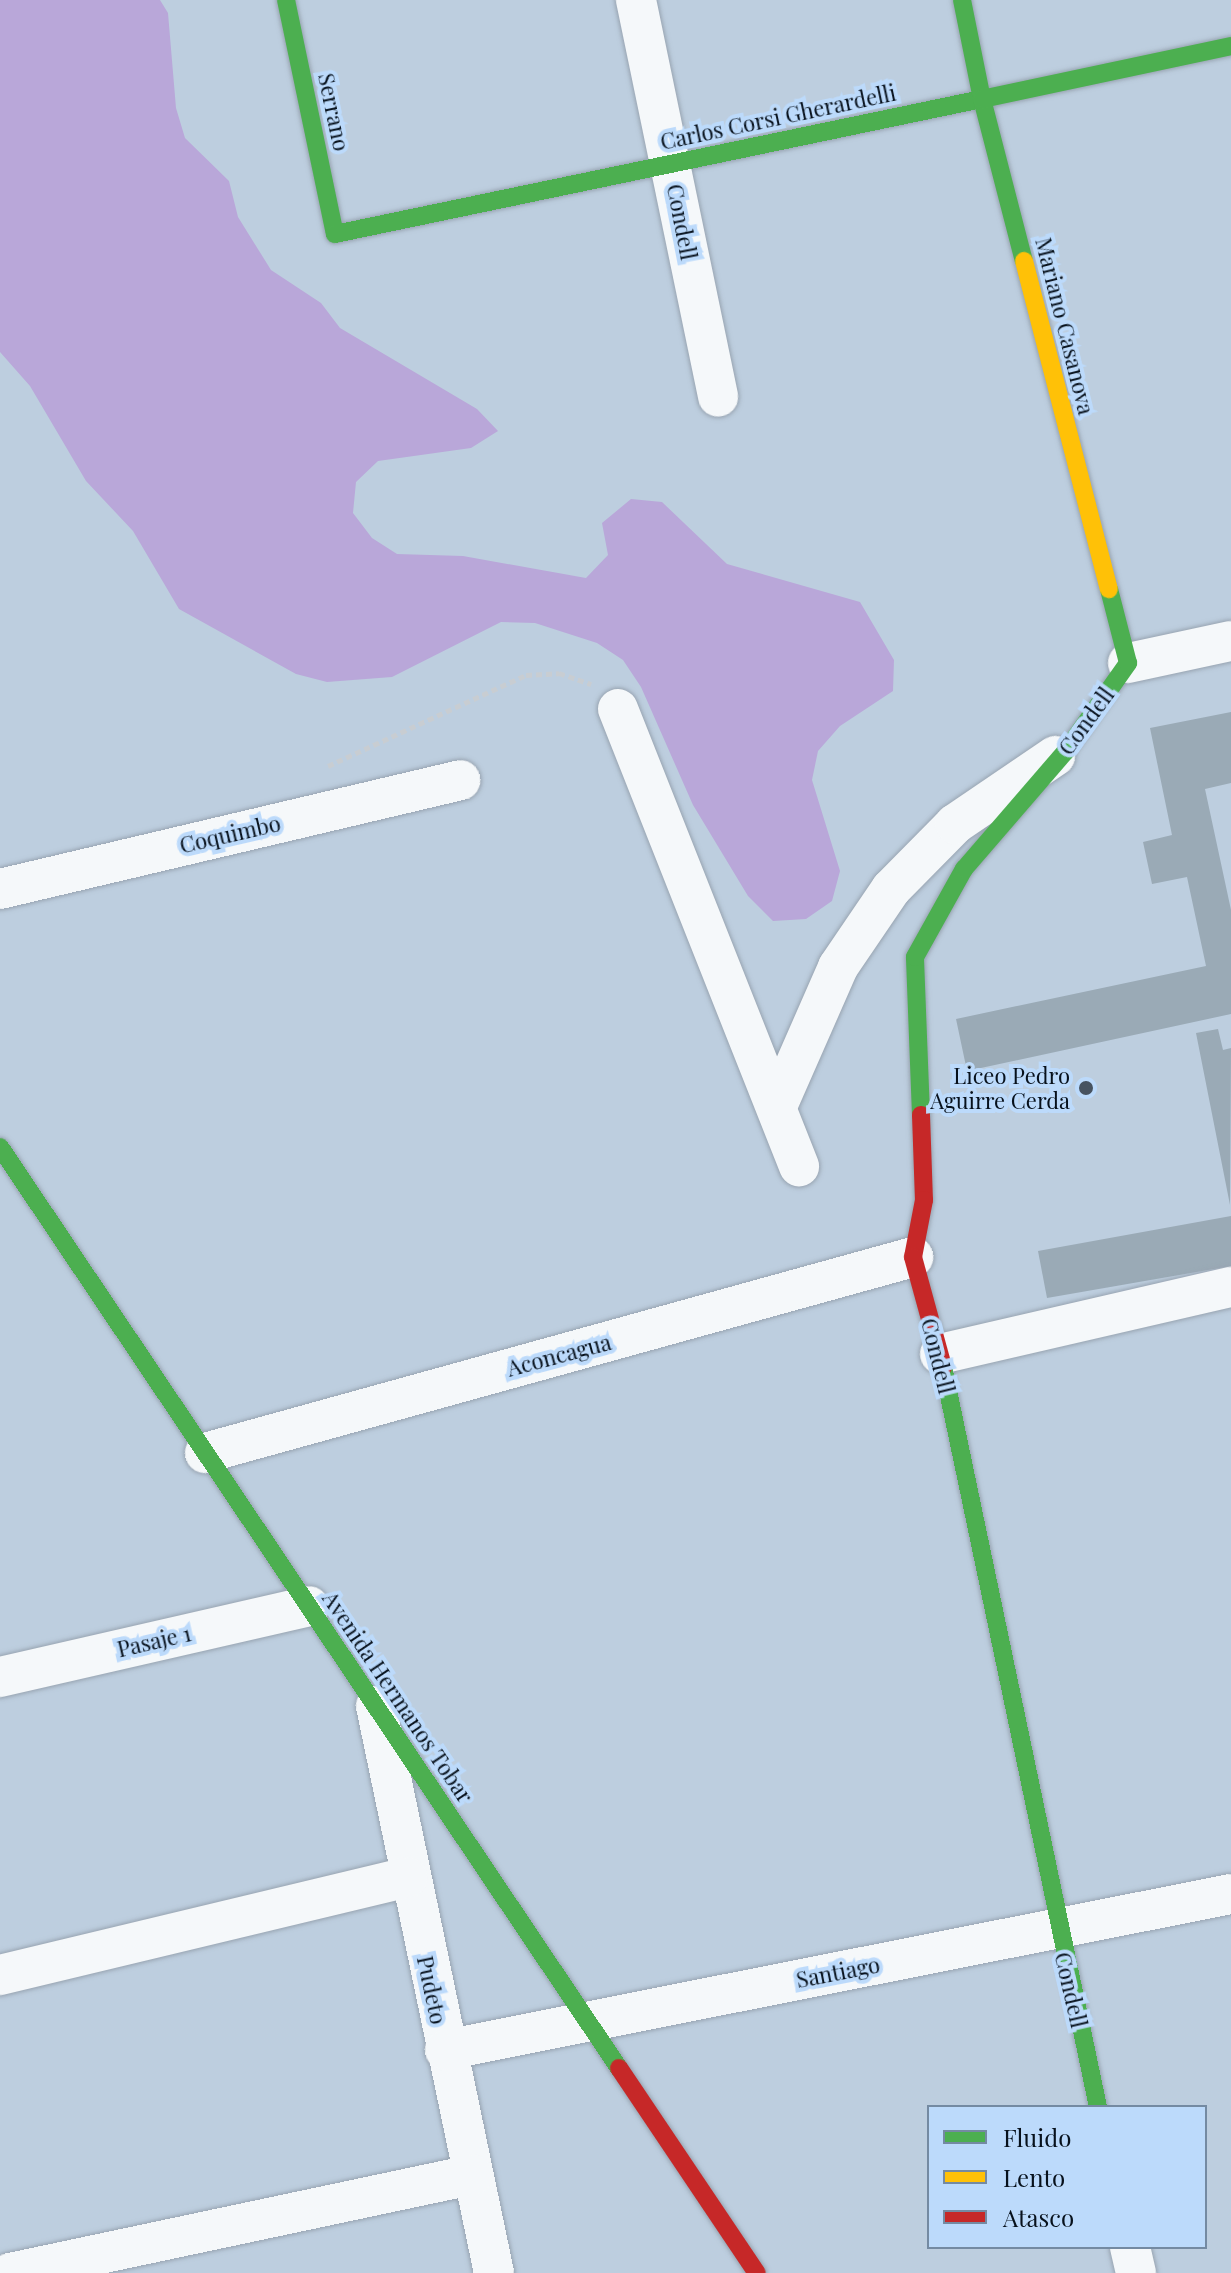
<!DOCTYPE html>
<style>
body{margin:0}
#map{position:relative;width:1231px;height:2273px;overflow:hidden;background:#bdcedf;font-family:"Playfair Display",serif}
div>[style]{position:absolute}
.forest>*{inset:0;background:#b9a7d9}
.building>*{inset:0;background:#9aaab6}
.path>*{height:5px;margin-top:-2.5px;transform-origin:0;background:repeating-linear-gradient(90deg,#c8cdd2 0 6px,transparent 0 10px)}
.roads{filter:drop-shadow(0 0 2px #98a4b1) drop-shadow(0 0 2px #98a4b1)}
.street>*{height:40px;margin:-20px;padding:0 20px;transform-origin:20px;border-radius:20px;background:#f5f8fa}
.fast>*{height:18px;margin:-9px;padding:0 9px;transform-origin:9px;border-radius:9px;background:#4caf50}
.slow>*{height:18px;margin:-9px;padding:0 9px;transform-origin:9px;border-radius:9px;background:#ffc107}
.jam>*{height:18px;margin:-9px;padding:0 9px;transform-origin:9px;border-radius:9px;background:#c62828}
.dots>*{width:22px;height:22px;translate:-50% -50%;box-sizing:border-box;border:4px solid #bcdafb;border-radius:50%}
span{translate:-50% -50%;white-space:nowrap;text-align:center;line-height:1.15;-webkit-text-stroke:8px #bcdafb;paint-order:stroke}
.street-label{font-size:22px;color:#07111c}
.poi-label{font-size:22px;color:#07111c}
.right{translate:-100% -50%;text-align:right}
.legend{position:absolute;left:927px;top:2105px;width:280px;height:144px;box-sizing:border-box;background:#bcdafb;border:2px solid #748aa2;margin:0;padding:10px 14px;list-style:none;font-size:24px;color:#07111c}
.legend li{display:flex;align-items:center;gap:16px;height:40px}
.legend b{width:40px;border:2px solid #748aa2}
</style>
<div id="map">
<div class="forest">
<i style="clip-path:polygon(0 0,160px 0,168px 13px,176px 108px,185px 138px,229px 181px,238px 217px,271px 270px,321px 303px,340px 328px,477px 409px,498px 431px,471px 448px,378px 461px,356px 482px,353px 513px,372px 538px,397px 554px,463px 556px,586px 578px,608px 555px,602px 523px,631px 499px,662px 502px,727px 564px,860px 602px,894px 660px,893px 691px,840px 726px,818px 751px,812px 780px,840px 871px,832px 901px,806px 919px,773px 921px,748px 896px,693px 805px,641px 687px,623px 660px,597px 643px,535px 623px,501px 622px,392px 677px,327px 682px,296px 674px,179px 609px,133px 531px,86px 481px,30px 386px,0 352px)"></i>
</div>
<div class="building">
<i style="clip-path:polygon(1231px 712px,1231px 783px,1205px 789px,1231px 910px,1231px 1014px,967px 1071px,956px 1019px,1206px 966px,1187px 877px,1152px 884px,1143px 842px,1172px 835px,1150px 728px)"></i>
<i style="clip-path:polygon(1218px 1029px,1223px 1050px,1231px 1048px,1230px 1205px,1196px 1033px)"></i>
<i style="clip-path:polygon(1231px 1216px,1231px 1266px,1047px 1298px,1038px 1251px)"></i>
</div>
<div class="path">
<i style="left:328px;top:766px;width:218px;rotate:-24.7deg"></i>
<i style="left:526px;top:675px;width:33px;rotate:-3deg"></i>
<i style="left:559px;top:673px;width:34px;rotate:19deg"></i>
</div>
<div class="roads">
<div class="street">
<i style="left:636px;top:0;width:405px;rotate:78.3deg"></i>
<i style="left:1128px;top:663px;width:105px;rotate:-12.1deg"></i>
<i style="left:618px;top:709px;width:492px;rotate:68.4deg"></i>
<i style="left:0;top:889px;width:473px;rotate:-13.3deg"></i>
<i style="left:778px;top:1104px;width:150px;rotate:-66.3deg"></i>
<i style="left:838px;top:967px;width:94px;rotate:-55.8deg"></i>
<i style="left:891px;top:889px;width:91px;rotate:-45.4deg"></i>
<i style="left:955px;top:824px;width:121px;rotate:-34.2deg"></i>
<i style="left:940px;top:1354px;width:299px;rotate:-13deg"></i>
<i style="left:205px;top:1453px;width:735px;rotate:-15.47deg"></i>
<i style="left:0;top:1677px;width:317px;rotate:-12.9deg"></i>
<i style="left:376px;top:1706px;width:579px;rotate:78.24deg"></i>
<i style="left:0;top:1975px;width:419px;rotate:-13.5deg"></i>
<i style="left:445px;top:2050px;width:801px;rotate:-11.23deg"></i>
<i style="left:1130px;top:2247px;width:27px;rotate:77deg"></i>
<i style="left:10px;top:2273px;width:473px;rotate:-12deg"></i>
</div>
<div class="fast">
<i style="left:286px;top:0;width:239px;rotate:78.2deg"></i>
<i style="left:335px;top:234px;width:661px;rotate:-11.79deg"></i>
<i style="left:982px;top:99px;width:167px;rotate:75.5deg"></i>
<i style="left:962px;top:0;width:101px;rotate:78.6deg"></i>
<i style="left:982px;top:99px;width:255px;rotate:-12deg"></i>
<i style="left:921px;top:1115px;width:158px;rotate:-92.2deg"></i>
<i style="left:915px;top:957px;width:101px;rotate:-60.9deg"></i>
<i style="left:964px;top:869px;width:156px;rotate:-49.2deg"></i>
<i style="left:1066px;top:751px;width:108px;rotate:-54.8deg"></i>
<i style="left:1128px;top:663px;width:76px;rotate:-104.4deg"></i>
<i style="left:0;top:1147px;width:1110px;rotate:56.1deg"></i>
<i style="left:943px;top:1367px;width:756px;rotate:78.17deg"></i>
</div>
<div class="slow">
<i style="left:1024px;top:261px;width:339px;rotate:75.5deg"></i>
</div>
<div class="jam">
<i style="left:921px;top:1115px;width:85px;rotate:88deg"></i>
<i style="left:924px;top:1200px;width:58px;rotate:100.9deg"></i>
<i style="left:913px;top:1257px;width:114px;rotate:74.7deg"></i>
<i style="left:619px;top:2068px;width:247px;rotate:56.1deg"></i>
</div>
</div>
<div class="dots">
<i style="left:1086px;top:1088px;background:#475360"></i>
</div>
<div class="street-label">
<span style="left:334px;top:112px;rotate:78deg">Serrano</span>
<span style="left:778px;top:117px;rotate:-12deg">Carlos Corsi Gherardelli</span>
<span style="left:682px;top:222px;rotate:79deg">Condell</span>
<span style="left:1065px;top:326px;rotate:76deg">Mariano Casanova</span>
<span style="left:1086px;top:721px;rotate:-54deg">Condell</span>
<span style="left:230px;top:834px;rotate:-13deg">Coquimbo</span>
<span style="left:559px;top:1355px;rotate:-15deg">Aconcagua</span>
<span style="left:938px;top:1356px;rotate:76deg">Condell</span>
<span style="left:154px;top:1641px;rotate:-13deg">Pasaje 1</span>
<span style="left:398px;top:1697px;rotate:56deg">Avenida Hermanos Tobar</span>
<span style="left:838px;top:1972px;rotate:-11deg">Santiago</span>
<span style="left:432px;top:1990px;rotate:78deg">Pudeto</span>
<span style="left:1071px;top:1990px;rotate:77deg">Condell</span>
</div>
<div class="poi-label">
<span class="right" style="left:1070px;top:1088px">Liceo Pedro<br>Aguirre Cerda</span>
</div>
<ul class="legend">
<li><b style="height:10px;background:#4caf50"></b>Fluido</li>
<li><b style="height:10px;background:#ffc107"></b>Lento</li>
<li><b style="height:10px;background:#c62828"></b>Atasco</li>
</ul>
</div>
